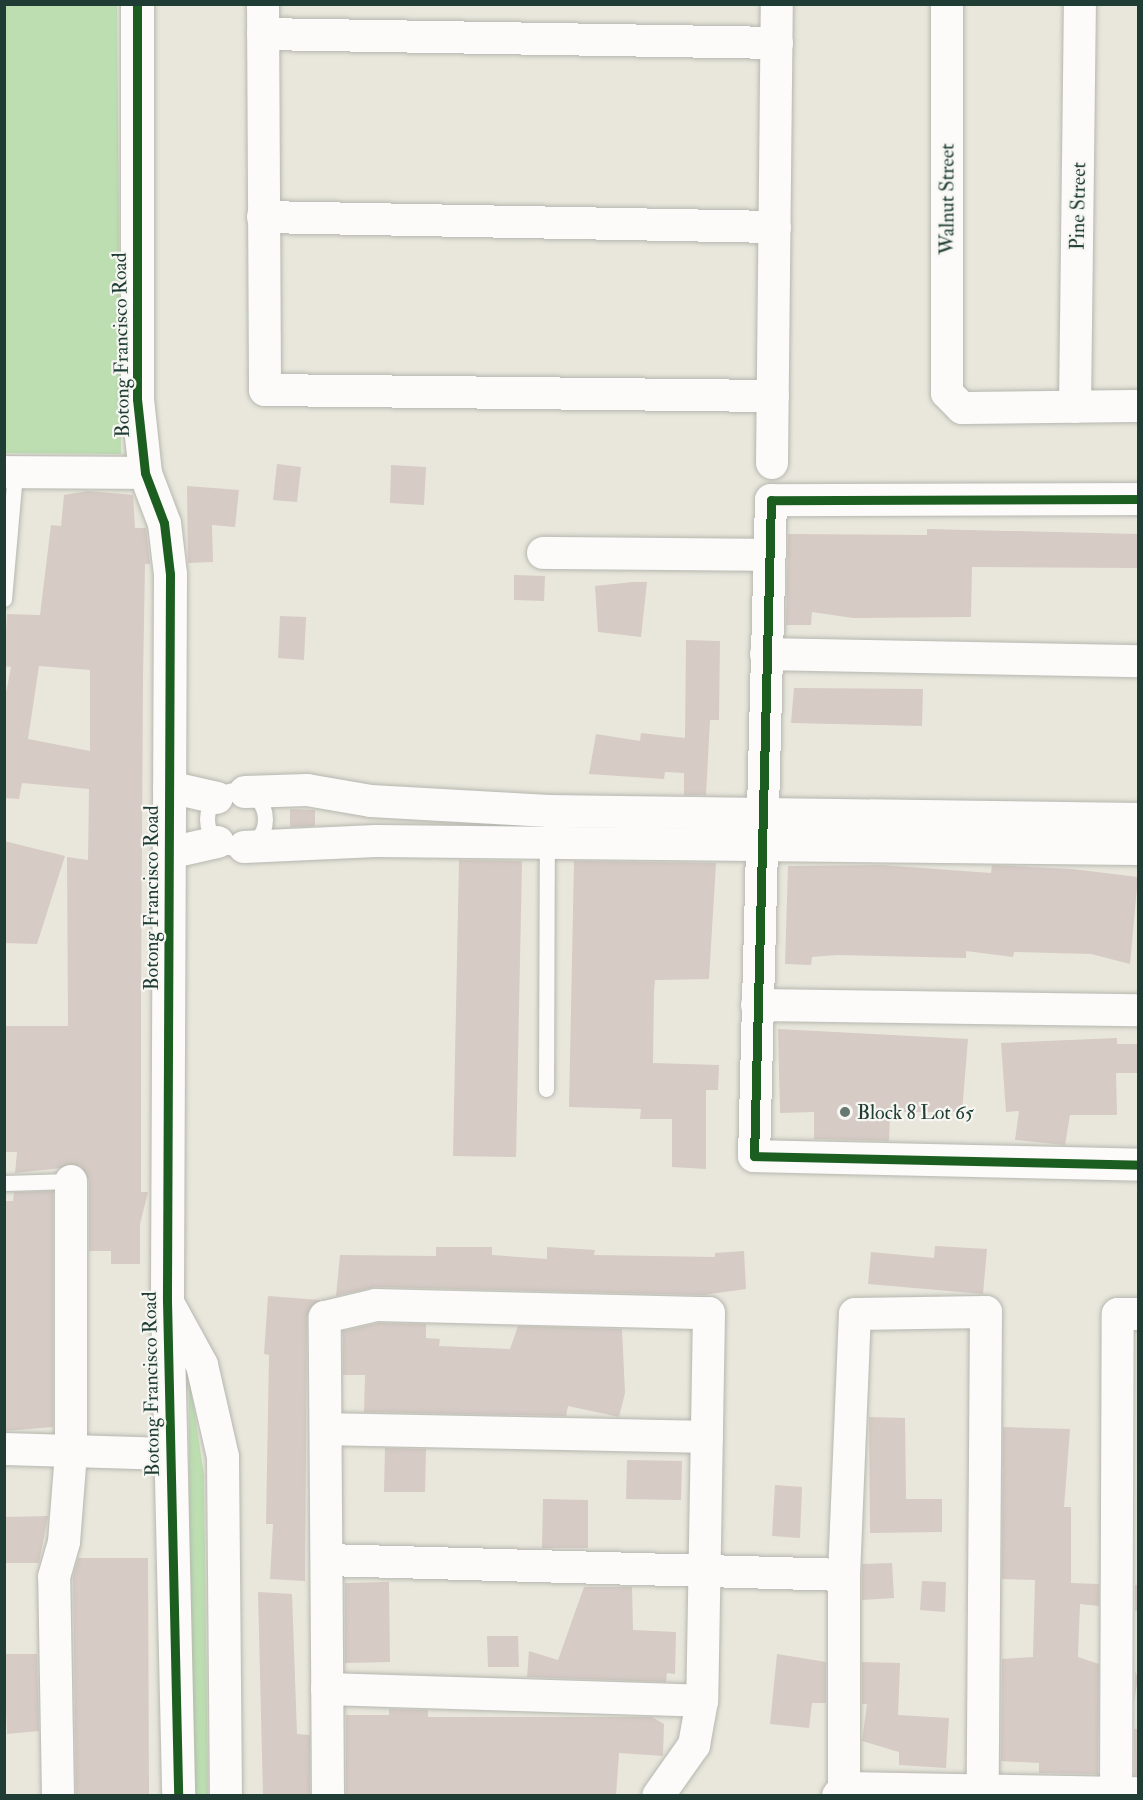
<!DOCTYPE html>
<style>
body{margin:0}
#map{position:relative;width:1143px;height:1800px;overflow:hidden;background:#e9e7dc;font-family:"IM FELL Double Pica",serif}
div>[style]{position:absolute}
.green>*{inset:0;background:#bcdeb1}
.building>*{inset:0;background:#d6cbc5}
.roads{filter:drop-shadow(0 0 2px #b5b7af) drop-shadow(0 0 2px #b5b7af)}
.service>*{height:15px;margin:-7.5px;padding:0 7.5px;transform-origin:7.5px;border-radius:7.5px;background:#fcfbfa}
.service>.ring{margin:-7.5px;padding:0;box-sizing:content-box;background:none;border:15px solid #fcfbfa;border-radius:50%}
.minor>*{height:32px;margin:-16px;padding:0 16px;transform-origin:16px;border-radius:16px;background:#fcfbfa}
.tertiary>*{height:33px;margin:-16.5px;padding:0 16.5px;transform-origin:16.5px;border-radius:16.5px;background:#fcfbfa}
.cycleway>*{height:9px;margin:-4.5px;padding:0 4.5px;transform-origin:4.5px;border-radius:4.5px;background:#1b5e20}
.dots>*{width:16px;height:16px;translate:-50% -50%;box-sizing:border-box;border:3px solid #f6f6f2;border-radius:50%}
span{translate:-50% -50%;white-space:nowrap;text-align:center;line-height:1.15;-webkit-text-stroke:4.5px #f6f6f2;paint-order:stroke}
.street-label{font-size:20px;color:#1f3d34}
.poi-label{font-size:20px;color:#1f3d34}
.left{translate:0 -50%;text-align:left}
.frame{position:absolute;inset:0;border:6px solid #1f3d34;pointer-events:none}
</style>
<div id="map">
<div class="green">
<i style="clip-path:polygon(5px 4px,117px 5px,121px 454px,5px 453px)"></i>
<i style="clip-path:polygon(189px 1375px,204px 1475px,208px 1796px,190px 1795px)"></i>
</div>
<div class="building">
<i style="clip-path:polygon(277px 464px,301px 467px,297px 502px,273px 500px)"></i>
<i style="clip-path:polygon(391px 465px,426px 467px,424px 505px,390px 503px)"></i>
<i style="clip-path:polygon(187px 486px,239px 490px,235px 527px,212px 525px,213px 562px,188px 563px)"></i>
<i style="clip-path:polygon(evenodd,88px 491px,133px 495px,135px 528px,146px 528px,150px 564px,145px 564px,143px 678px,141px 1003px,141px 1192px,148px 1192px,140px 1224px,140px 1264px,111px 1264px,111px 1251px,89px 1251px,89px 1181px,80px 1166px,15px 1173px,17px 1152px,4px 1152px,4px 1026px,68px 1026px,67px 857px,88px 860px,89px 789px,22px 783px,19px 799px,4px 798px,4px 703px,11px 667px,4px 666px,7px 614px,40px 615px,51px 525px,61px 526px,64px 495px,88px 491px,39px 666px,90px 670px,90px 751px,28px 739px,39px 666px)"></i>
<i style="clip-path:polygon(927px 529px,1138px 534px,1138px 568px,972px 567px,971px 617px,853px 618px,812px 612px,811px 625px,786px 625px,788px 534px,927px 535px)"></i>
<i style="clip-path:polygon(514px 575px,545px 576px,544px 601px,514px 600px)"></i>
<i style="clip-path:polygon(633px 582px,647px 582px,641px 637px,598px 632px,595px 586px)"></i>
<i style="clip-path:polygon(280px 616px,306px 617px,304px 660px,278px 658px)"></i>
<i style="clip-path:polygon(686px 640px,720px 641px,719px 720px,710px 720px,706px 795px,684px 795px,684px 773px,665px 772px,664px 779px,589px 774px,596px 734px,640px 741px,641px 733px,685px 738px)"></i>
<i style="clip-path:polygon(794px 688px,923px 689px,922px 726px,791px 723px)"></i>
<i style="clip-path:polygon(290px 809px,315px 810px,315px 826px,290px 827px)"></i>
<i style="clip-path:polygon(4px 841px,65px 856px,37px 944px,4px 943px)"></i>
<i style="clip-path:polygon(459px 860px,522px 861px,516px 1157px,453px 1156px)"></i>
<i style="clip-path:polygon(574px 861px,716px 863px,709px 979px,655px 980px,654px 991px,653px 1063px,719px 1065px,718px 1090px,706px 1090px,706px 1169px,672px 1167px,672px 1119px,640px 1119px,641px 1109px,569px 1107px)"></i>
<i style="clip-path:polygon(882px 865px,991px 873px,992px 865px,1072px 869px,1138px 877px,1130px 964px,1091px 954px,1014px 952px,1013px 957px,966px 951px,966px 958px,837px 955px,812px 957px,811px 965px,785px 964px,788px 866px)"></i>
<i style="clip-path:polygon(778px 1029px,968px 1039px,962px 1112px,890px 1112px,889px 1141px,814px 1139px,814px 1112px,780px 1113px)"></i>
<i style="clip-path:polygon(1117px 1038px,1117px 1044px,1138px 1044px,1138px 1073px,1116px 1073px,1117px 1115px,1070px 1115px,1065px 1145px,1015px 1140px,1019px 1111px,1006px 1112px,1001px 1043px)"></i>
<i style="clip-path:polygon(53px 1191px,53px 1427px,4px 1431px,5px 1201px,13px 1201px,14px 1192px)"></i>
<i style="clip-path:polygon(935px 1246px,987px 1249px,983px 1294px,868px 1284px,871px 1252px,934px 1258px)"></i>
<i style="clip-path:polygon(436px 1247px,492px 1247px,492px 1255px,547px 1259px,547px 1247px,595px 1250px,594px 1255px,715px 1257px,715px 1253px,744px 1251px,746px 1289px,703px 1295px,376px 1287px,336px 1296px,340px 1255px,436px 1256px)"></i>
<i style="clip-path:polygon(268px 1296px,320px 1300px,307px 1317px,305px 1581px,270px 1579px,273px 1524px,266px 1524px,269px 1355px,264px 1354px)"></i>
<i style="clip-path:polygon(378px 1323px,426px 1324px,426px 1338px,440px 1339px,439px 1346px,510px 1349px,518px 1326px,622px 1329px,625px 1393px,619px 1417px,568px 1406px,566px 1416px,364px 1412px,365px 1375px,343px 1375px,343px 1331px)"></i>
<i style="clip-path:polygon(869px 1417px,905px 1418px,906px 1499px,942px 1499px,942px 1532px,870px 1533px)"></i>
<i style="clip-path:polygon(1003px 1427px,1070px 1429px,1064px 1507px,1071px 1507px,1071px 1583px,1099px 1584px,1099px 1606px,1080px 1604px,1078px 1657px,1099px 1664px,1098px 1774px,1039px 1773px,1039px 1763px,1001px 1761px,1002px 1659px,1033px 1657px,1035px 1580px,1002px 1579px)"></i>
<i style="clip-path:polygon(385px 1448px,426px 1449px,425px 1492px,384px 1492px)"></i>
<i style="clip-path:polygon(627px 1460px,682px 1461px,681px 1500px,626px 1499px)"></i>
<i style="clip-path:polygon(775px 1485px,802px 1487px,800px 1538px,772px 1536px)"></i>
<i style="clip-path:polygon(543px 1499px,588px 1500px,588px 1548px,542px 1548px)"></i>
<i style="clip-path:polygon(48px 1516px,39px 1563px,4px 1563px,4px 1517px)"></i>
<i style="clip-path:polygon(78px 1558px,148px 1558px,149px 1796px,76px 1796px,73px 1576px)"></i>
<i style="clip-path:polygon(892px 1563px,894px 1598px,862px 1600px,862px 1564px)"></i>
<i style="clip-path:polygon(922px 1581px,946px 1582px,945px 1612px,920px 1610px)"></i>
<i style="clip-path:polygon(389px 1582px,390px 1662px,345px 1663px,345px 1583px)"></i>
<i style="clip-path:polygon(1135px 1585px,1138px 1585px,1138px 1611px,1135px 1611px)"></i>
<i style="clip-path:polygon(584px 1587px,632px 1587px,633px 1630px,676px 1632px,675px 1674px,667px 1673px,666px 1682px,527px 1677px,529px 1651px,558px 1660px)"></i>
<i style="clip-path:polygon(258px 1592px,292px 1594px,297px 1734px,310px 1735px,310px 1796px,263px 1796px)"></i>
<i style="clip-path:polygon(487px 1636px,518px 1636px,519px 1667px,488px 1667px)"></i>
<i style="clip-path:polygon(4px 1654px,37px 1654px,39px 1731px,7px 1734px)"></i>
<i style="clip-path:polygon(777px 1654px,826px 1662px,826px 1703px,812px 1703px,809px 1728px,770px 1724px)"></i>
<i style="clip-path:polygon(862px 1662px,900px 1663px,898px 1715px,949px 1718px,946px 1768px,899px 1765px,899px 1752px,862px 1741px,867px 1704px,862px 1704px)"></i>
<i style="clip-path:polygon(1135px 1671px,1138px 1678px,1134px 1702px)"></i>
<i style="clip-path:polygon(389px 1709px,428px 1710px,428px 1717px,652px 1717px,664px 1724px,663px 1756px,619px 1753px,616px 1796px,346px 1796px,346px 1715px,389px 1715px)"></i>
<i style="clip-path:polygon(1134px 1729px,1138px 1729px,1138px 1775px,1134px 1775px)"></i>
</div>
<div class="roads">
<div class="service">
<i style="left:4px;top:599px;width:127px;rotate:-85deg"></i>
<i class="ring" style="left:207px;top:790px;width:43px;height:43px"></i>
<i style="left:546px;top:1089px;width:249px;rotate:-89.8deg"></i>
<i style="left:4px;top:1183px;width:67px;rotate:-1.7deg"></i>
</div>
<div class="minor">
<i style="left:263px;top:4px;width:386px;rotate:89.7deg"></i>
<i style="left:265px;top:390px;width:508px;rotate:0.68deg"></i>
<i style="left:947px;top:4px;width:389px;rotate:90deg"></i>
<i style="left:947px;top:393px;width:21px;rotate:45deg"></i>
<i style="left:962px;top:408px;width:176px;rotate:-0.7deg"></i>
<i style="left:263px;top:34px;width:514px;rotate:1deg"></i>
<i style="left:263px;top:217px;width:512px;rotate:1.12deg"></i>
<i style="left:1075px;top:407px;width:403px;rotate:-89.3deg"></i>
<i style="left:772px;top:463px;width:459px;rotate:-89.4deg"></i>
<i style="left:4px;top:472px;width:141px;rotate:0.4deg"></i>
<i style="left:1138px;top:499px;width:367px;rotate:179.8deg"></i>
<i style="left:771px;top:500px;width:656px;rotate:91.48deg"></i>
<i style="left:754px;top:1156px;width:384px;rotate:1.3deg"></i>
<i style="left:543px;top:553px;width:225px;rotate:0.5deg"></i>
<i style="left:766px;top:654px;width:372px;rotate:1.1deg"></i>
<i style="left:169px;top:787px;width:49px;rotate:12.9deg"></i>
<i style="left:245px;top:792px;width:62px;rotate:-1.8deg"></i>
<i style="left:307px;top:790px;width:65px;rotate:9.8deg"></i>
<i style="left:371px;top:801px;width:178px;rotate:3.2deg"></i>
<i style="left:549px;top:811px;width:589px;rotate:0.78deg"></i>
<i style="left:244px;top:847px;width:132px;rotate:-2.6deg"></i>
<i style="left:376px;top:841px;width:762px;rotate:0.6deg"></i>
<i style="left:169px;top:853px;width:50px;rotate:-12.7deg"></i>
<i style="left:757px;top:1005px;width:381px;rotate:0.8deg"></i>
<i style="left:167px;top:1301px;width:73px;rotate:61.3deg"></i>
<i style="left:202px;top:1365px;width:94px;rotate:77.1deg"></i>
<i style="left:223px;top:1457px;width:339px;rotate:89.5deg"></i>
<i style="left:326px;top:1429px;width:381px;rotate:1.2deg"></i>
<i style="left:4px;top:1449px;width:166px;rotate:1.7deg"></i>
<i style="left:327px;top:1560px;width:517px;rotate:1.66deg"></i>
<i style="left:327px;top:1689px;width:375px;rotate:1.8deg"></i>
<i style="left:844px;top:1788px;width:294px;rotate:1deg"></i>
<i style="left:1116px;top:1793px;width:479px;rotate:-89.8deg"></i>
<i style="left:1118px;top:1314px;width:20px"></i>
<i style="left:58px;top:1796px;width:219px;rotate:-91deg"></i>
<i style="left:54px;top:1577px;width:36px;rotate:-74deg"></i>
<i style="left:64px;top:1542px;width:88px;rotate:-85.5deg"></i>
<i style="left:71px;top:1454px;width:273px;rotate:-90deg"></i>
<i style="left:328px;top:1796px;width:479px;rotate:-90.4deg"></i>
<i style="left:325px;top:1317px;width:52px;rotate:-13.2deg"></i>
<i style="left:376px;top:1305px;width:333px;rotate:1.4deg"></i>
<i style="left:709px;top:1313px;width:388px;rotate:91deg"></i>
<i style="left:702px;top:1701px;width:45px;rotate:100.3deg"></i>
<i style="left:694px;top:1745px;width:62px;rotate:125.2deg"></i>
<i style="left:838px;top:1796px;width:10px;rotate:-53deg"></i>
<i style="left:844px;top:1788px;width:213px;rotate:-90deg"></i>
<i style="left:844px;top:1575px;width:261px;rotate:-87.6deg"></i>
<i style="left:855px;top:1314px;width:131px;rotate:-0.9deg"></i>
<i style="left:986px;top:1312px;width:479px;rotate:90.4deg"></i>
</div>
<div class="tertiary">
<i style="left:137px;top:4px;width:395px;rotate:90deg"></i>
<i style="left:137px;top:399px;width:74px;rotate:83.8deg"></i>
<i style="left:145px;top:473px;width:53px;rotate:69.2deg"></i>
<i style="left:164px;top:523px;width:51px;rotate:83.3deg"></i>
<i style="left:170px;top:574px;width:727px;rotate:90.24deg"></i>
<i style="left:167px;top:1301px;width:495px;rotate:88.7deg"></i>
</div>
</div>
<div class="cycleway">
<i style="left:137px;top:4px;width:395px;rotate:90deg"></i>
<i style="left:137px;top:399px;width:74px;rotate:83.8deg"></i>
<i style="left:145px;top:473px;width:53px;rotate:69.2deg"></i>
<i style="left:164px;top:523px;width:51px;rotate:83.3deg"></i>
<i style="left:170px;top:574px;width:727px;rotate:90.24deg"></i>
<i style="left:167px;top:1301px;width:495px;rotate:88.7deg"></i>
<i style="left:1138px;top:499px;width:367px;rotate:179.8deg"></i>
<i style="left:771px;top:500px;width:656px;rotate:91.48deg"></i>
<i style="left:754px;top:1156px;width:384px;rotate:1.3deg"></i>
</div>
<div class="dots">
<i style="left:845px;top:1112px;background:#66786f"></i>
</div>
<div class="street-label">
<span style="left:947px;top:199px;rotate:-90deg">Walnut Street</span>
<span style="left:1078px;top:206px;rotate:-89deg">Pine Street</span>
<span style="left:121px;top:345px;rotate:-91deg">Botong Francisco Road</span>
<span style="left:151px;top:898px;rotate:-90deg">Botong Francisco Road</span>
<span style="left:151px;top:1384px;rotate:-91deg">Botong Francisco Road</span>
</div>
<div class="poi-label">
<span class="left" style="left:857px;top:1112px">Block 8 Lot 65</span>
</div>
<div class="frame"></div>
</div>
